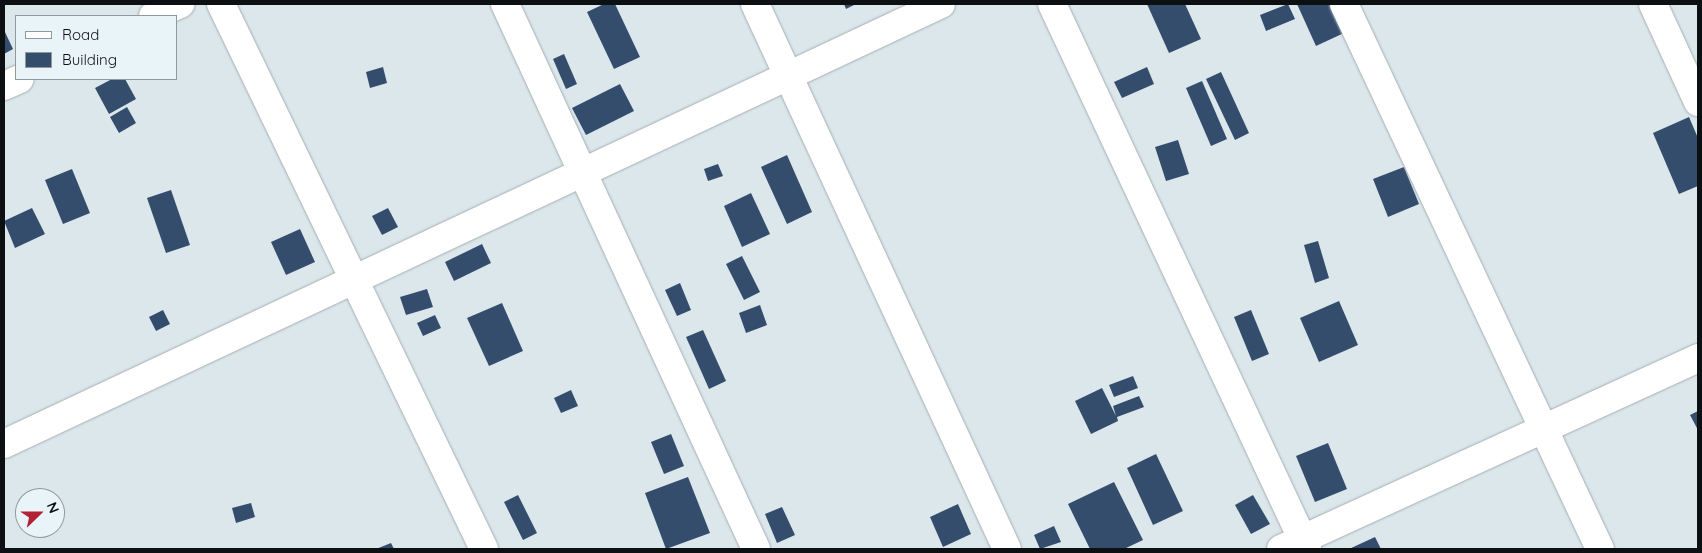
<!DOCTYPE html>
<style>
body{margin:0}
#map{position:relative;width:1702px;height:553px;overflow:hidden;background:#dce7ec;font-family:Quicksand,sans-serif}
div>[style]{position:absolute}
.building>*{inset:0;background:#344d6d}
.roads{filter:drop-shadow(0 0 1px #a4aeb3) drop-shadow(0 0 1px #a4aeb3)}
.street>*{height:28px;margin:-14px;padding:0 14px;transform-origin:14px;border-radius:14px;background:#fff}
span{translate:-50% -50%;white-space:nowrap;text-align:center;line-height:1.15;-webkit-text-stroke:5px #e9f4f9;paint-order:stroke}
.frame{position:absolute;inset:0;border:5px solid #0d1012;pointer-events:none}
.legend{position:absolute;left:15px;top:15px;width:162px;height:65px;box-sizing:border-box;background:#e9f4f9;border:1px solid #91999d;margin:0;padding:6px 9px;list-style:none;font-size:15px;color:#0d1012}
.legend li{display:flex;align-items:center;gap:10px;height:25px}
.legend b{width:25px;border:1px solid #91999d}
.north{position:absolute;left:15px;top:488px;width:50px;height:50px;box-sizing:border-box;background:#e9f4f9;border:1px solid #91999d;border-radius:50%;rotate:68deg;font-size:14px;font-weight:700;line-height:20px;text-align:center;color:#0d1012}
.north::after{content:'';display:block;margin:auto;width:18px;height:22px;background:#b32137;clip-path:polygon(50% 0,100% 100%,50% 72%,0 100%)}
</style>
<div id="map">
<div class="building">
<i style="clip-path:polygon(604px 4px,615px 4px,640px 57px,614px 69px,587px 12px)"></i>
<i style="clip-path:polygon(844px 4px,856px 4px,846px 9px)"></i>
<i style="clip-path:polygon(1147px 4px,1185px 4px,1201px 39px,1169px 53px)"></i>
<i style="clip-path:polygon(1288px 4px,1295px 19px,1266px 31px,1260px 15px)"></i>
<i style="clip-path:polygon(1297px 4px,1331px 4px,1344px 33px,1316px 46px)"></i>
<i style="clip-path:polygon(4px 30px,13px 49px,4px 54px)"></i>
<i style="clip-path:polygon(564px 54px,577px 84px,566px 89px,553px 59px)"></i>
<i style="clip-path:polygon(383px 67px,387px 83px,370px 88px,366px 72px)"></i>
<i style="clip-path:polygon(1147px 67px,1154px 84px,1122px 98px,1114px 82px)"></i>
<i style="clip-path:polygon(1221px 72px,1249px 133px,1235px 140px,1206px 79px)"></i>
<i style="clip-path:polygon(112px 79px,125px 79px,136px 99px,109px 114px,95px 88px)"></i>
<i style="clip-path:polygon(1202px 81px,1227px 139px,1211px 146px,1186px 88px)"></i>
<i style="clip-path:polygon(620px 84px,634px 111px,586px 135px,572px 108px)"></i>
<i style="clip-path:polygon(127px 107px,136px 123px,119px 133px,110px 117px)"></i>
<i style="clip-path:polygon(1689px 117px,1698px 138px,1698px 186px,1679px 194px,1653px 133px)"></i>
<i style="clip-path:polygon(1178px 140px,1189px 174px,1166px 181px,1155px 147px)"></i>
<i style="clip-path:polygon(787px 155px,812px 212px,787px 224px,761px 167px)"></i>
<i style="clip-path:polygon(718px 164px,723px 176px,708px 181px,704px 169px)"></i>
<i style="clip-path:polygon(1404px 167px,1419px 204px,1388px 217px,1373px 179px)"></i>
<i style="clip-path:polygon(72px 169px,90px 213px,63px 224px,45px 180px)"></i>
<i style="clip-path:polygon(171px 190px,190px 245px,166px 253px,147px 198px)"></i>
<i style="clip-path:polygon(751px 193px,770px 234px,742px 247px,724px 206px)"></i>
<i style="clip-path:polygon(32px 208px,45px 234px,15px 248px,4px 221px)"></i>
<i style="clip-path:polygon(388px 208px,398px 227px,382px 235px,372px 216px)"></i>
<i style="clip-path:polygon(300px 229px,315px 262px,286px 275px,271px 242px)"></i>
<i style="clip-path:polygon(1318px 241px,1329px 278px,1315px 283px,1304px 245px)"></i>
<i style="clip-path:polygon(482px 244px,491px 263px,454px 281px,445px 262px)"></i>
<i style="clip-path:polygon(742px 256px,760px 292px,744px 300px,726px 264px)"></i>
<i style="clip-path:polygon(680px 283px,691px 310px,677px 316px,665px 290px)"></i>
<i style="clip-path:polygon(427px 289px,433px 307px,406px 315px,400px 297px)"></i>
<i style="clip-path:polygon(1339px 301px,1358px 345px,1319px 362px,1300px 318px)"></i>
<i style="clip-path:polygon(502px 303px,523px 351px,489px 366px,467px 318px)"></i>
<i style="clip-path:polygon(760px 305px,767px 325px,746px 333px,739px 313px)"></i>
<i style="clip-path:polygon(163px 310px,170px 324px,156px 331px,149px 317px)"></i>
<i style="clip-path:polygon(1251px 310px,1269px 354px,1252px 361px,1234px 317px)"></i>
<i style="clip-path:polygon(435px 315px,441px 328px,423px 336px,417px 323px)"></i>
<i style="clip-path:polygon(703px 330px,726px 381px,709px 389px,686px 337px)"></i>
<i style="clip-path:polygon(1133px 376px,1138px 388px,1114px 397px,1109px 385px)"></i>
<i style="clip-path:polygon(1102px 388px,1116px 416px,1113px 406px,1139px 396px,1144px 407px,1117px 417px,1118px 421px,1091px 434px,1075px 401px)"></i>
<i style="clip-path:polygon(571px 390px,578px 406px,561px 413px,554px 398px)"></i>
<i style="clip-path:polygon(1698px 411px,1698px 430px,1690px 415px)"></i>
<i style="clip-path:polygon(671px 434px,684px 466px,664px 474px,651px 442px)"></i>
<i style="clip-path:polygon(1328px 443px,1347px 489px,1315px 502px,1296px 456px)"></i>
<i style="clip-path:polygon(1156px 454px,1183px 511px,1153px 525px,1127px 468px)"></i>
<i style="clip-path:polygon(688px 477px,710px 533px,666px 549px,645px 493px)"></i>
<i style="clip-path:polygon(1114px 482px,1143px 540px,1124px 549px,1090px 549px,1068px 504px)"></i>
<i style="clip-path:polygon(518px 495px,537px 533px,523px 540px,504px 502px)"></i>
<i style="clip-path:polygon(1253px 495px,1270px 524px,1251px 534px,1235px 505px)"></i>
<i style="clip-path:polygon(251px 503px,255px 517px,236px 523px,232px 508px)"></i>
<i style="clip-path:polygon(958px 504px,971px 534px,943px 547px,930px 517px)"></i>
<i style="clip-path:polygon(782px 507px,795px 535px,777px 543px,765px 514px)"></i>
<i style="clip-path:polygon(1054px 526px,1061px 542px,1040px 549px,1034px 535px)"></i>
<i style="clip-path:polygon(1375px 537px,1381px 549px,1349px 549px)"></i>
<i style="clip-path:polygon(391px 543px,394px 549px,376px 549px)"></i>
</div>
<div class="roads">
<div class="street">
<i style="left:221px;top:4px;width:605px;rotate:64.24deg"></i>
<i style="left:505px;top:4px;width:600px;rotate:65.27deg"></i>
<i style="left:755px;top:4px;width:600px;rotate:65.18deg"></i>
<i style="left:1052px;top:4px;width:602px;rotate:64.93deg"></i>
<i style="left:1344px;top:4px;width:602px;rotate:64.84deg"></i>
<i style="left:1653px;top:4px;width:108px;rotate:65.3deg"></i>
<i style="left:153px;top:16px;width:30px;rotate:-24deg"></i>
<i style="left:4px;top:86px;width:17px;rotate:-24deg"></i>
<i style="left:4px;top:444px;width:1035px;rotate:-25.15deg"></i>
<i style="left:1281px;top:549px;width:459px;rotate:-24.6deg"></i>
</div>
</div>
<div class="frame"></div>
<ul class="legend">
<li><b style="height:6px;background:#fff"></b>Road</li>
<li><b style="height:14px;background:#344d6d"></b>Building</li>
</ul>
<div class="north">N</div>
</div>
